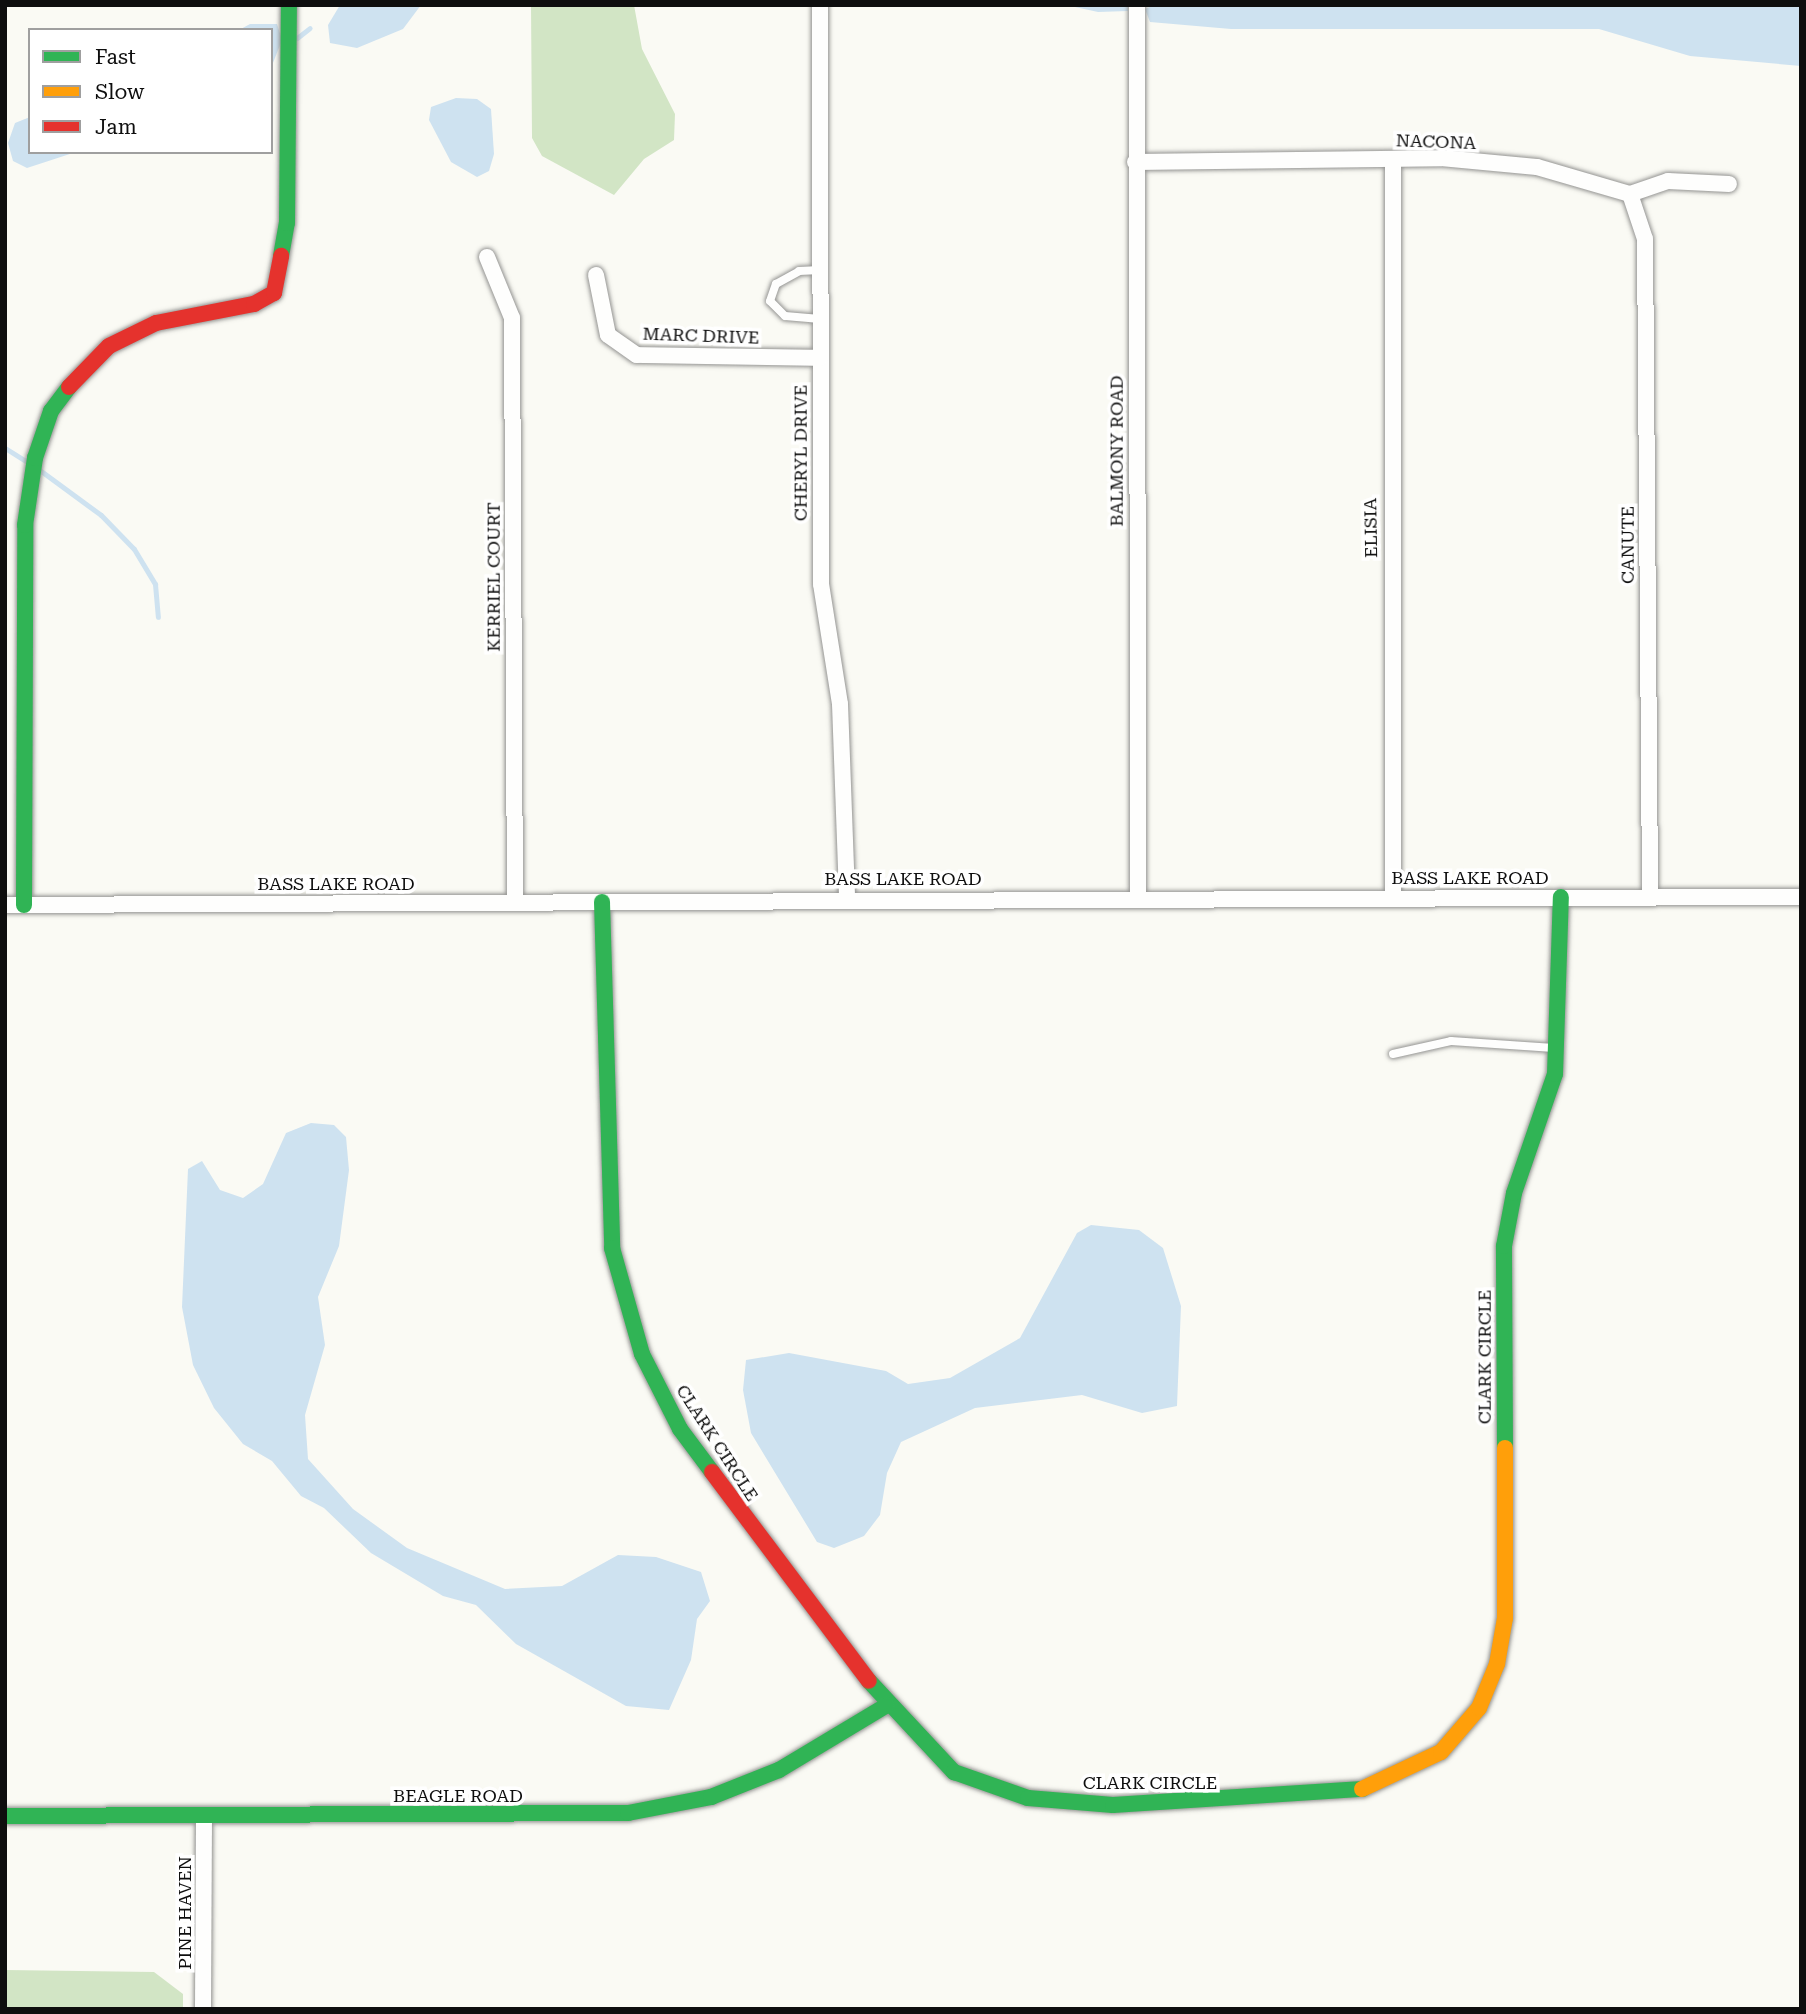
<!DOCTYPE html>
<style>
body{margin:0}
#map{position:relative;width:1806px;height:2014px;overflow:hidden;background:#fafaf4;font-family:"Roboto Serif",serif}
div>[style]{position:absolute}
.forest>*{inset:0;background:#d2e5c5}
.water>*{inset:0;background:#cee2f0}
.stream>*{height:5px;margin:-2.5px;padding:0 2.5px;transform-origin:2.5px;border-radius:2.5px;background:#cee2f0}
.roads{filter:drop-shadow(0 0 2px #949492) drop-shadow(0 0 2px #949492)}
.lane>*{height:8px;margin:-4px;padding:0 4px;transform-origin:4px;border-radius:4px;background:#fefefd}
.street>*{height:16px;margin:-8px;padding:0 8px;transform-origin:8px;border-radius:8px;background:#fefefd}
.fast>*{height:16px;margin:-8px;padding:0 8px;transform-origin:8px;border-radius:8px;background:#30b455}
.slow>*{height:16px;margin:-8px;padding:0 8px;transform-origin:8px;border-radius:8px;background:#ff9f0a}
.jam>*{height:16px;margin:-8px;padding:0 8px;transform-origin:8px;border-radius:8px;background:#e5322d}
span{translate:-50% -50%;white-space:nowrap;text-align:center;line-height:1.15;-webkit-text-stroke:7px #fff;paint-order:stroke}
.street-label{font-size:18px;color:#0e0e0e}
.frame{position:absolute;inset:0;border:7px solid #0e0e0e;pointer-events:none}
.legend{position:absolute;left:28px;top:28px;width:245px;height:126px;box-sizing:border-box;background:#fff;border:2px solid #9f9f9f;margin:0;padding:9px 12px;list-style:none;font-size:21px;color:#0e0e0e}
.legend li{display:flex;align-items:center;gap:14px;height:35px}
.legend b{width:35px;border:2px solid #9f9f9f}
</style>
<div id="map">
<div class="forest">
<i style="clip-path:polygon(531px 5px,634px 5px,642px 49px,675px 114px,674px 140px,644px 159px,614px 195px,542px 156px,532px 138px)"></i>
<i style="clip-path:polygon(5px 1970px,154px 1972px,183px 1994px,183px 2009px,5px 2009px)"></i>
</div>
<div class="water">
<i style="clip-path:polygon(340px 5px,421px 5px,403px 29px,357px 48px,330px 43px,328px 25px)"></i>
<i style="clip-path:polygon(1066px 5px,1128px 5px,1128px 11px,1098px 12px)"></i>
<i style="clip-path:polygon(1154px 5px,1801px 5px,1801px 66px,1690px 56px,1599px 29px,1231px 29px,1150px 22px,1145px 9px)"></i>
<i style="clip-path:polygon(250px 24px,277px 24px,282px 40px,271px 68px,271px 30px,239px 30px)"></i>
<i style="clip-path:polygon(456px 98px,477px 99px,491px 109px,494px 154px,489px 171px,477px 177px,451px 162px,429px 120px,431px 107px)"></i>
<i style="clip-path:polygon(30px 117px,30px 152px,76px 152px,27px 168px,13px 161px,8px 143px,15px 123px)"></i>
<i style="clip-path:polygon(311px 1123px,334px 1125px,346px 1137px,349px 1170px,339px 1246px,318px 1297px,325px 1345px,305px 1415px,308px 1459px,353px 1509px,407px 1548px,505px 1589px,562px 1586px,618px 1555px,656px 1557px,701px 1572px,710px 1601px,697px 1619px,691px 1660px,669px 1710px,626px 1706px,516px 1644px,476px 1605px,443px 1596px,371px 1553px,324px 1508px,301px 1496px,272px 1461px,243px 1444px,214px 1408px,193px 1365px,182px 1307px,188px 1169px,202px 1161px,220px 1190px,243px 1198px,263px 1184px,286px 1133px)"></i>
<i style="clip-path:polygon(1091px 1225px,1139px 1230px,1163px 1248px,1181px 1306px,1177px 1406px,1142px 1413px,1082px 1395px,975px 1408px,901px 1442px,887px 1473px,880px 1515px,864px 1536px,834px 1548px,817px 1542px,751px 1433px,743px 1390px,746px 1360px,789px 1353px,886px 1371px,908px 1384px,950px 1378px,1020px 1338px,1077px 1233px)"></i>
</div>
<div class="stream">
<i style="left:297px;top:38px;width:16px;rotate:-38deg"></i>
<i style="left:5px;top:448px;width:26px;rotate:32deg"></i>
<i style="left:41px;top:471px;width:74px;rotate:36.3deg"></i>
<i style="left:101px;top:515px;width:47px;rotate:45.9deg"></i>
<i style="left:134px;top:549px;width:41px;rotate:59deg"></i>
<i style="left:155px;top:584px;width:33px;rotate:85deg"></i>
</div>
<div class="roads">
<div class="lane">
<i style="left:820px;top:319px;width:35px;rotate:-175deg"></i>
<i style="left:785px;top:316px;width:21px;rotate:-135deg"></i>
<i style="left:770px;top:301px;width:18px;rotate:-71deg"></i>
<i style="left:776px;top:284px;width:26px;rotate:-29deg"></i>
<i style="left:799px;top:271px;width:21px;rotate:-3deg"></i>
<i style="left:1393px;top:1054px;width:59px;rotate:-12.6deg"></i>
<i style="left:1451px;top:1041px;width:103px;rotate:3.9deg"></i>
</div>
<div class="street">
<i style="left:820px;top:5px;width:579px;rotate:89.9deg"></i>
<i style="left:821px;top:584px;width:121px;rotate:81deg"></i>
<i style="left:840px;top:704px;width:195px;rotate:87.9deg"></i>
<i style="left:1137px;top:5px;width:892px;rotate:89.94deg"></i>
<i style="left:1393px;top:159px;width:738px;rotate:90deg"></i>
<i style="left:1135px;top:162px;width:306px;rotate:-0.7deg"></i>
<i style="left:1441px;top:158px;width:96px;rotate:5.4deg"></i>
<i style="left:1537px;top:167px;width:97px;rotate:16.2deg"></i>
<i style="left:1630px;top:194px;width:47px;rotate:71.6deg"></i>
<i style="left:1645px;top:239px;width:658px;rotate:89.56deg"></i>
<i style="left:1630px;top:194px;width:40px;rotate:-18.9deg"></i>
<i style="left:1668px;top:181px;width:61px;rotate:2.8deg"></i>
<i style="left:487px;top:257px;width:66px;rotate:67.7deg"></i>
<i style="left:512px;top:318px;width:584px;rotate:89.71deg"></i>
<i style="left:596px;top:275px;width:61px;rotate:78.7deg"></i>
<i style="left:608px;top:335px;width:35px;rotate:35deg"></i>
<i style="left:637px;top:355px;width:183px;rotate:0.9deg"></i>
<i style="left:5px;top:905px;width:1796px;rotate:-0.26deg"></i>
<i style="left:203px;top:2009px;width:191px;rotate:-89.7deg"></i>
</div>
<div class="fast">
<i style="left:281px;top:256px;width:34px;rotate:-80deg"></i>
<i style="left:287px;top:223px;width:218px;rotate:-89.5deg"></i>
<i style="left:602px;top:902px;width:346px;rotate:88.3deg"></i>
<i style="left:612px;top:1248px;width:110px;rotate:74.2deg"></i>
<i style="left:642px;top:1354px;width:84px;rotate:63.1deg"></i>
<i style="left:680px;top:1429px;width:54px;rotate:53.3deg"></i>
<i style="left:24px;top:905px;width:380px;rotate:-89.8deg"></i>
<i style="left:25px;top:525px;width:68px;rotate:-81.5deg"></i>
<i style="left:35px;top:458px;width:50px;rotate:-71.2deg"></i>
<i style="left:51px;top:411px;width:30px;rotate:-53deg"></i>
<i style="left:1505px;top:1448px;width:202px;rotate:-90.3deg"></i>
<i style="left:1504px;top:1246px;width:54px;rotate:-79.3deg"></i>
<i style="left:1514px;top:1193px;width:126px;rotate:-71deg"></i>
<i style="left:1555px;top:1074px;width:177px;rotate:-88.1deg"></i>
<i style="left:869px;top:1681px;width:125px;rotate:47deg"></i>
<i style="left:954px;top:1772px;width:78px;rotate:19.4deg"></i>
<i style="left:1028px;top:1798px;width:85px;rotate:4.7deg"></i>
<i style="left:1113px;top:1805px;width:250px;rotate:-3.7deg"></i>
<i style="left:5px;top:1816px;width:623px;rotate:-0.28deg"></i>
<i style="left:628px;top:1813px;width:85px;rotate:-10.9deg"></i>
<i style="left:711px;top:1797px;width:73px;rotate:-21.7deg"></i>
<i style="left:779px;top:1770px;width:126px;rotate:-31deg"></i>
</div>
<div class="slow">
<i style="left:1362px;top:1789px;width:87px;rotate:-25.1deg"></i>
<i style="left:1441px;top:1752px;width:58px;rotate:-49.2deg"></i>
<i style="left:1479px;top:1708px;width:48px;rotate:-67.8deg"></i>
<i style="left:1497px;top:1664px;width:47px;rotate:-80.1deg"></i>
<i style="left:1505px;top:1618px;width:170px;rotate:-90deg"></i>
</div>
<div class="jam">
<i style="left:69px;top:387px;width:57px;rotate:-45.7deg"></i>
<i style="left:109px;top:346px;width:52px;rotate:-26.1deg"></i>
<i style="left:156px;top:323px;width:100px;rotate:-11deg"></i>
<i style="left:254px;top:304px;width:23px;rotate:-29deg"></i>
<i style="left:274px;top:293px;width:38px;rotate:-79deg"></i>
<i style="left:712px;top:1472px;width:261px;rotate:53.1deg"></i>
</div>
</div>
<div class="street-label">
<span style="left:1436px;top:142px;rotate:2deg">NACONA</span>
<span style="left:701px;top:336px;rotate:2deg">MARC DRIVE</span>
<span style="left:1117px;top:451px;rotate:-90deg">BALMONY ROAD</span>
<span style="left:801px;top:453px;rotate:-90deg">CHERYL DRIVE</span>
<span style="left:1371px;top:528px;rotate:-91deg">ELISIA</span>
<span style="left:1628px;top:545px;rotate:-90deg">CANUTE</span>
<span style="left:494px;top:577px;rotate:-90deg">KERRIEL COURT</span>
<span style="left:1470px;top:878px">BASS LAKE ROAD</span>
<span style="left:903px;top:879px">BASS LAKE ROAD</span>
<span style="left:336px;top:884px">BASS LAKE ROAD</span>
<span style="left:1485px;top:1357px;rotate:-90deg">CLARK CIRCLE</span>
<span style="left:717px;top:1443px;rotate:57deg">CLARK CIRCLE</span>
<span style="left:1150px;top:1783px">CLARK CIRCLE</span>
<span style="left:458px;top:1796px">BEAGLE ROAD</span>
<span style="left:185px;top:1913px;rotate:-90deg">PINE HAVEN</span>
</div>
<div class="frame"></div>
<ul class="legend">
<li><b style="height:9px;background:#30b455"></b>Fast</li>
<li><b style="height:9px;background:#ff9f0a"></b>Slow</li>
<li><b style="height:9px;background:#e5322d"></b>Jam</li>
</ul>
</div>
